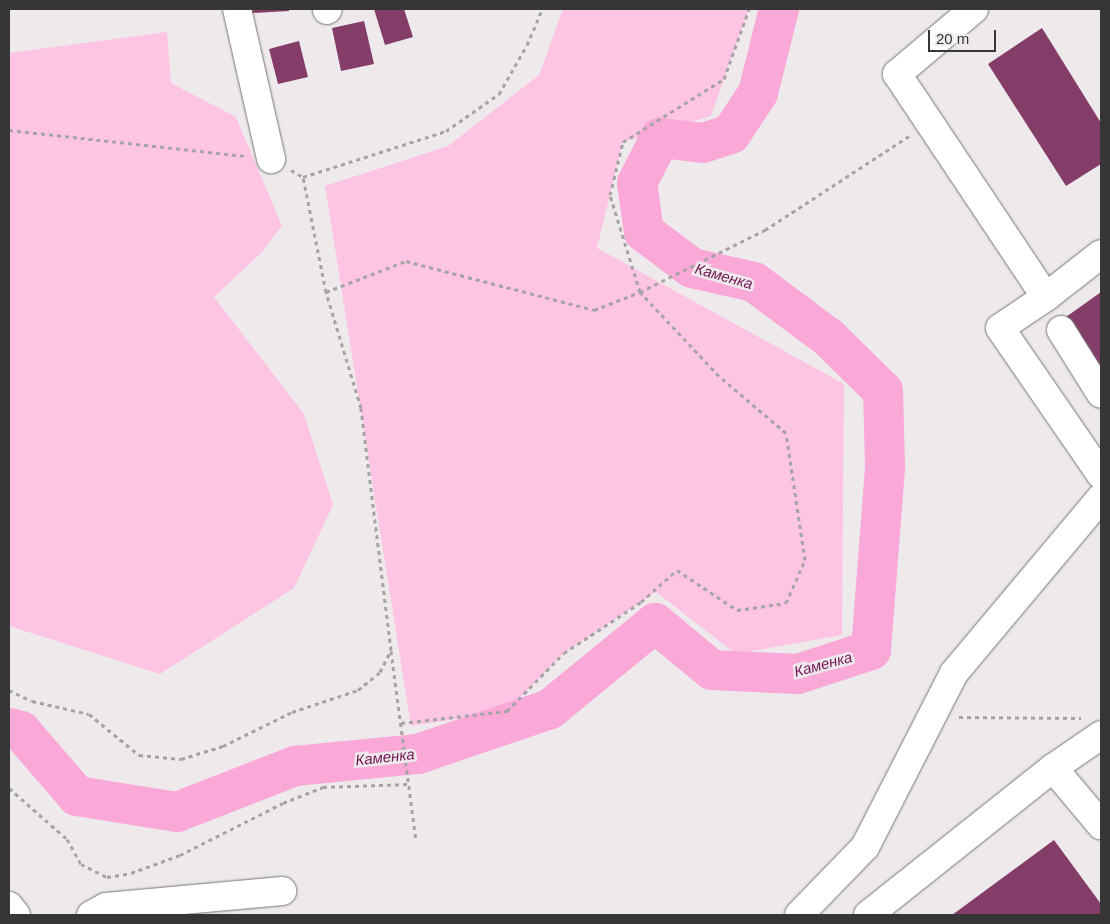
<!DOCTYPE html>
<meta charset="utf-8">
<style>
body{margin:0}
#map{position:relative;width:1110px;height:924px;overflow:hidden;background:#eeeaec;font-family:Helvetica,sans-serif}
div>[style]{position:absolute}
.green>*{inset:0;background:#fdc4e3}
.river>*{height:40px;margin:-20px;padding:0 20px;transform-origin:20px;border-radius:20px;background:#faa8d7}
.building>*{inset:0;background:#843c68}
.path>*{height:3px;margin-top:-1.5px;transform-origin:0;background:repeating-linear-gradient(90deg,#a6a3a5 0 4px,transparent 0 8px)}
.roads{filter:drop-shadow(0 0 1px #787576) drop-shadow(0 0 1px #787576)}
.minor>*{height:28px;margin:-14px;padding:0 14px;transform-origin:14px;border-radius:14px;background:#fff}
span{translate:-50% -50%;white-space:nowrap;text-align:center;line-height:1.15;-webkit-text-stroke:5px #eeeaec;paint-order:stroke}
.water-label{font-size:15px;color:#731655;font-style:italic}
.frame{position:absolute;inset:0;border:10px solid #373636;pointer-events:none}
.scale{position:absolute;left:928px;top:30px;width:68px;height:22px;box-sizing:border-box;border:2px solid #373636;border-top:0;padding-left:6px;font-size:15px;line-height:18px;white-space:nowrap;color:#373636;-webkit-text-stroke:4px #eeeaec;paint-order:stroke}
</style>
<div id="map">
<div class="green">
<i style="clip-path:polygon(563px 9px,749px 9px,711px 116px,623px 142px,597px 248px,844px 384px,842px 635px,736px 654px,656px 592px,564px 653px,507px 711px,411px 726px,325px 186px,448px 146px,539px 75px)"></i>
<i style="clip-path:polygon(167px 32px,171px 83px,236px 117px,282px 226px,262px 252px,214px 297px,304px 414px,333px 505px,294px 588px,160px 674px,9px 626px,9px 53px)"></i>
</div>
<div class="river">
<i style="left:9px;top:728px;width:12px;rotate:14deg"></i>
<i style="left:21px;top:731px;width:86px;rotate:49.3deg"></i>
<i style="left:77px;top:796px;width:101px;rotate:9.1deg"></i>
<i style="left:177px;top:812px;width:127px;rotate:-21.3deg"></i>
<i style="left:295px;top:766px;width:124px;rotate:-5.6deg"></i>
<i style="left:418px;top:754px;width:139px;rotate:-18.8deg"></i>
<i style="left:550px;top:709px;width:136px;rotate:-39.3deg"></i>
<i style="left:655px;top:623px;width:74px;rotate:39.5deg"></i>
<i style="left:712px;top:670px;width:86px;rotate:2.7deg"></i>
<i style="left:798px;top:674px;width:77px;rotate:-18.2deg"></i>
<i style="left:871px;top:650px;width:185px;rotate:-85.6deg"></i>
<i style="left:885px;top:466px;width:75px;rotate:-91.5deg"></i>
<i style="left:883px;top:391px;width:77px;rotate:-135.5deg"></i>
<i style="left:828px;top:337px;width:92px;rotate:-143.4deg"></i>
<i style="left:754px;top:282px;width:64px;rotate:-167.3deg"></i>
<i style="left:692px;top:268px;width:60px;rotate:-143.1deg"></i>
<i style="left:644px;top:232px;width:49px;rotate:-98.1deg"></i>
<i style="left:637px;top:183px;width:51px;rotate:-62.9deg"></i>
<i style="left:660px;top:138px;width:43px;rotate:6.6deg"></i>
<i style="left:703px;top:143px;width:29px;rotate:-18deg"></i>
<i style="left:731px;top:134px;width:49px;rotate:-56.6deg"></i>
<i style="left:758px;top:93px;width:87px;rotate:-76deg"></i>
</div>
<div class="building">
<i style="clip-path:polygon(252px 9px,289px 9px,289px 11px,252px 13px)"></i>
<i style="clip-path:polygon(374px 9px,404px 9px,413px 37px,385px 45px)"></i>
<i style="clip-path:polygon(364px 21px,374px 64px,341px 71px,332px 28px)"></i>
<i style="clip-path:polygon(1042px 28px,1101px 123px,1101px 164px,1066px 186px,988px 64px)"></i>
<i style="clip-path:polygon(299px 41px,308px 77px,278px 84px,269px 49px)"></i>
<i style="clip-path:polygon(1101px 292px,1101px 367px,1066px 317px)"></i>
<i style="clip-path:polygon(1054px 840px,1101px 904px,1101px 915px,952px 915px)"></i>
</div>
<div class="path">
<i style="left:9px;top:130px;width:238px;rotate:6.3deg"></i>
<i style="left:291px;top:170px;width:14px;rotate:30deg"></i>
<i style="left:303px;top:177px;width:150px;rotate:-17.8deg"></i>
<i style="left:446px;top:131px;width:65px;rotate:-34.9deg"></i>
<i style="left:499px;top:94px;width:56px;rotate:-60.3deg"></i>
<i style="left:527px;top:45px;width:39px;rotate:-67deg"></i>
<i style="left:326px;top:292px;width:86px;rotate:-21.2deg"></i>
<i style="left:406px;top:261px;width:194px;rotate:14.6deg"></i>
<i style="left:594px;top:310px;width:49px;rotate:-21.4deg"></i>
<i style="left:640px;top:292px;width:140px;rotate:-26.4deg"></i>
<i style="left:765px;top:230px;width:172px;rotate:-33.1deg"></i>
<i style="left:391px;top:651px;width:191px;rotate:82.5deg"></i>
<i style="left:9px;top:690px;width:25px;rotate:26deg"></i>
<i style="left:32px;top:701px;width:58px;rotate:12.8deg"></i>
<i style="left:89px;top:714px;width:65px;rotate:39.4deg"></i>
<i style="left:139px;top:755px;width:42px;rotate:5.4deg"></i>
<i style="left:181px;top:759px;width:44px;rotate:-17.2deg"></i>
<i style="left:223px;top:746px;width:77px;rotate:-26.2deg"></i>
<i style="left:292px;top:712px;width:70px;rotate:-18.4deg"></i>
<i style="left:358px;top:690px;width:28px;rotate:-39deg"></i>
<i style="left:380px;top:672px;width:25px;rotate:-63deg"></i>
<i style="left:391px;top:650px;width:244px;rotate:-97.1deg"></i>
<i style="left:361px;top:408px;width:121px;rotate:-106.8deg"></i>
<i style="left:326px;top:292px;width:117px;rotate:-101.3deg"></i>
<i style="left:959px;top:717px;width:122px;rotate:0.5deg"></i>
<i style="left:401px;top:723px;width:107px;rotate:-6.5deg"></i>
<i style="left:507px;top:711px;width:81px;rotate:-45.5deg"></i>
<i style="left:564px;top:653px;width:92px;rotate:-33.5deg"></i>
<i style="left:641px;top:602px;width:48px;rotate:-41.6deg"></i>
<i style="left:677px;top:570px;width:72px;rotate:33.7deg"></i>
<i style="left:737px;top:610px;width:49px;rotate:-8.1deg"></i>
<i style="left:786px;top:603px;width:47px;rotate:-66.2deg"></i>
<i style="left:805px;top:560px;width:128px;rotate:-98.5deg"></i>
<i style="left:786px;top:433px;width:88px;rotate:-139.6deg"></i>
<i style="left:719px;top:376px;width:115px;rotate:-133.2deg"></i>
<i style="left:640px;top:292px;width:102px;rotate:-107.2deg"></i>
<i style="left:610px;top:195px;width:55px;rotate:-76.2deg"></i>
<i style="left:623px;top:142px;width:119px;rotate:-32deg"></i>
<i style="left:724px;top:79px;width:74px;rotate:-70.3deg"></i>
<i style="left:9px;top:788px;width:77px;rotate:41.3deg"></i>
<i style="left:67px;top:839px;width:29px;rotate:61deg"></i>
<i style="left:81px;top:864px;width:29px;rotate:27deg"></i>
<i style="left:107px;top:877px;width:24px;rotate:-9deg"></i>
<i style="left:131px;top:873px;width:52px;rotate:-20.2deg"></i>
<i style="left:180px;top:855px;width:115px;rotate:-26.8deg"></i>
<i style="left:283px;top:803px;width:43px;rotate:-21.8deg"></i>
<i style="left:323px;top:787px;width:86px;rotate:-2deg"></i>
</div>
<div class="roads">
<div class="minor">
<i style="left:237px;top:9px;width:154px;rotate:77.2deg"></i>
<i style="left:974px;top:9px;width:101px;rotate:139.8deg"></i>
<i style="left:897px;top:74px;width:268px;rotate:56.3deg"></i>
<i style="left:1046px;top:297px;width:70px;rotate:-38deg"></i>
<i style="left:327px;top:10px;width:1px;rotate:-45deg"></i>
<i style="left:1046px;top:297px;width:55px;rotate:146deg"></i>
<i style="left:1000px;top:328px;width:178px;rotate:55.5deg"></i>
<i style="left:1061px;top:330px;width:75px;rotate:58deg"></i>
<i style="left:1053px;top:768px;width:58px;rotate:-34.5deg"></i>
<i style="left:9px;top:906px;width:11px;rotate:52deg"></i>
<i style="left:91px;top:915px;width:17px;rotate:-28deg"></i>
<i style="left:106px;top:907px;width:177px;rotate:-5.2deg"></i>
<i style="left:799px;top:915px;width:95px;rotate:-45.9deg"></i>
<i style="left:865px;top:847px;width:195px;rotate:-62.9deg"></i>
<i style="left:954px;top:673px;width:229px;rotate:-50deg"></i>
<i style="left:868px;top:915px;width:236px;rotate:-38.5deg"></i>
<i style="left:1053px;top:768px;width:75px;rotate:49.9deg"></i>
</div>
</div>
<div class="water-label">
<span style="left:724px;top:276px;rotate:16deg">Каменка</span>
<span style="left:823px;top:664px;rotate:-15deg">Каменка</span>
<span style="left:385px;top:757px;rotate:-6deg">Каменка</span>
</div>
<div class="frame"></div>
<div class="scale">20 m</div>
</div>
